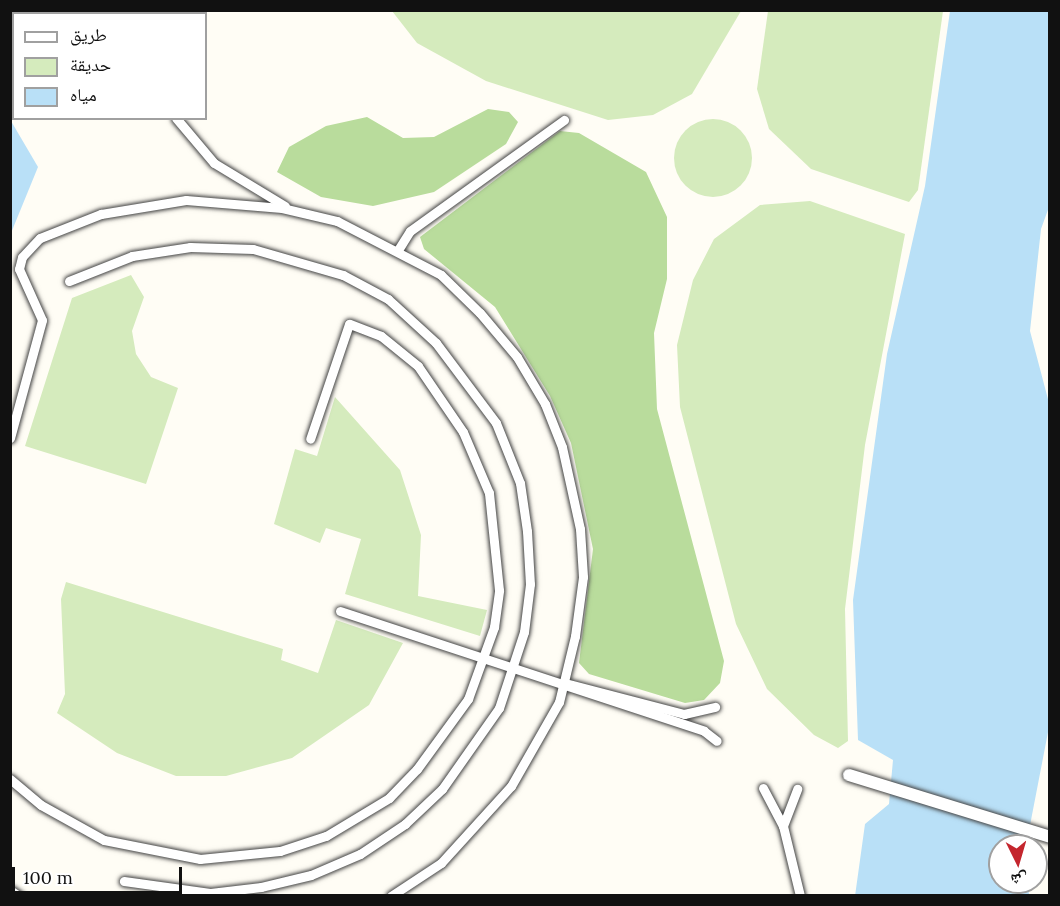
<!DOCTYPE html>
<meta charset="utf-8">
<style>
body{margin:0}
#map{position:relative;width:1060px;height:906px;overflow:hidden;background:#fffdf5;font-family:Lora,"Noto Naskh Arabic",serif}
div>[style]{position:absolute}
.green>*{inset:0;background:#d5ebbd}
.round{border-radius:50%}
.forest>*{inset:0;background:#b9dc9c}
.water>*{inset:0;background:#b9e0f7}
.roads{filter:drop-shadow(0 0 2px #444) drop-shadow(0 0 2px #444)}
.minor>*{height:9px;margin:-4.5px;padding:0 4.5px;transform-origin:4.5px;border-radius:4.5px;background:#fff}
.tertiary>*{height:12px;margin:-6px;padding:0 6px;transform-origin:6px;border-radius:6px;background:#fff}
span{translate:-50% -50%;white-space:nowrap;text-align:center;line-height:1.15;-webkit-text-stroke:6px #fff;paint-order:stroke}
.frame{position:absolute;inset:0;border:12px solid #111;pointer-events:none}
.legend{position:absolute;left:12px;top:12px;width:195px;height:108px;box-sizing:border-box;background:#fff;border:2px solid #a0a0a0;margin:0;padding:8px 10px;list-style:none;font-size:18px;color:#111}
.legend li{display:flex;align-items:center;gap:12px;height:30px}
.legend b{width:30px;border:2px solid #a0a0a0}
.north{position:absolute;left:988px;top:834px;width:60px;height:60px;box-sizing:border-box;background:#fff;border:2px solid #a0a0a0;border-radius:50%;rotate:175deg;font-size:16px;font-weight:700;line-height:24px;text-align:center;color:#111}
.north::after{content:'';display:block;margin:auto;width:21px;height:27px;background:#c4262e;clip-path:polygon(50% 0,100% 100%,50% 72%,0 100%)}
.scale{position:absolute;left:12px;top:867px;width:170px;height:27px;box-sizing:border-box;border:3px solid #111;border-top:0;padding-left:8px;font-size:18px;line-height:21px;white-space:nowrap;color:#111;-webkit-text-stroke:4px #fff;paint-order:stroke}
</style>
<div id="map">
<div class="green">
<i style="clip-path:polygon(392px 11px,741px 11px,692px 94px,653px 115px,608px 120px,486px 81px,417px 43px)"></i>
<i style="clip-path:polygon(768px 11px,943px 11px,918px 190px,909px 202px,811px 169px,769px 129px,757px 89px)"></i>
<i class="round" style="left:674px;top:119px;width:78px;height:78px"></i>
<i style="clip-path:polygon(810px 201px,905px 234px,865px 445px,845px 609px,848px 741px,838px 748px,814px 735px,767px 689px,736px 624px,680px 407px,677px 345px,693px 280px,714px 239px,760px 205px)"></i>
<i style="clip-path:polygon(131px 275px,144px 297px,132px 331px,136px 354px,151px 377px,178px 388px,146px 484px,25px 446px,72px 298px)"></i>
<i style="clip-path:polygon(335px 397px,400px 470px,421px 535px,418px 596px,487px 610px,480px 636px,345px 594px,361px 539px,326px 528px,320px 543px,274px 524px,295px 449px,317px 456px)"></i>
<i style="clip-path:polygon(66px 582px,283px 649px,281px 660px,318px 673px,336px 620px,403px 643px,369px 705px,292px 758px,226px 776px,176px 776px,117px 753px,57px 713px,65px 694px,61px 599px)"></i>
</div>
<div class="forest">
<i style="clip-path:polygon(488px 109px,509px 112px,518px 122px,506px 144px,434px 192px,373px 206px,321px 197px,277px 172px,289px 147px,326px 126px,367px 117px,403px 138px,434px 137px)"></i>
<i style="clip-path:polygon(560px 131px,579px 133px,646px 172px,667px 217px,667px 279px,654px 333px,657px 409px,724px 661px,720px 683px,704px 700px,685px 703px,589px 674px,579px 663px,593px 549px,571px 443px,550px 396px,495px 307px,424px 249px,420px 237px)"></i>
</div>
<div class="water">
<i style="clip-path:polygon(950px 11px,1049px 11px,1049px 207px,1041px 229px,1030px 331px,1049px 403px,1049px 727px,1026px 846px,1000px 846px,1000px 882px,1028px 882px,1029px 895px,855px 896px,865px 824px,889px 804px,893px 760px,858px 740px,853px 600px,887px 354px,925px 186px)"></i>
<i style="clip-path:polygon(11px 121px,38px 167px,11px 233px)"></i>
</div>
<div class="roads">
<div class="minor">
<i style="left:110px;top:10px;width:4px;rotate:63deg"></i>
<i style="left:76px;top:14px;width:4px;rotate:-63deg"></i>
<i style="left:10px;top:34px;width:4px"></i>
<i style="left:176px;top:118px;width:59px;rotate:49.8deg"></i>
<i style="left:214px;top:163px;width:83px;rotate:31.2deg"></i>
<i style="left:398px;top:250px;width:22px;rotate:-58deg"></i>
<i style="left:410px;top:231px;width:190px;rotate:-35.8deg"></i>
<i style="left:69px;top:281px;width:68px;rotate:-21.6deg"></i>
<i style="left:132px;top:256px;width:59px;rotate:-8.8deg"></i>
<i style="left:190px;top:247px;width:63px;rotate:1.8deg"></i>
<i style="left:253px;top:249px;width:94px;rotate:16.1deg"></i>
<i style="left:343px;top:275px;width:51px;rotate:28.1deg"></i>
<i style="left:388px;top:299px;width:65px;rotate:42.5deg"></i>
<i style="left:436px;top:343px;width:100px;rotate:53.1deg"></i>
<i style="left:496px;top:423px;width:65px;rotate:68.2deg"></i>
<i style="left:520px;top:483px;width:49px;rotate:81.7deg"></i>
<i style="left:527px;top:531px;width:53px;rotate:86.8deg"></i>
<i style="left:530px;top:584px;width:48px;rotate:97.1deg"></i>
<i style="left:524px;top:632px;width:80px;rotate:108.2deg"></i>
<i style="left:499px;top:708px;width:99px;rotate:125.1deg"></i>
<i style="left:442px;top:789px;width:51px;rotate:136.6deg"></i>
<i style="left:405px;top:824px;width:54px;rotate:146.3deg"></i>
<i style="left:360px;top:854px;width:53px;rotate:156.8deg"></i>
<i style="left:311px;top:875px;width:51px;rotate:166.5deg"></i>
<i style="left:261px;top:887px;width:51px;rotate:173.3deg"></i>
<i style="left:210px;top:893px;width:87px;rotate:-172.1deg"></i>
<i style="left:10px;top:438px;width:122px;rotate:-74.8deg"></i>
<i style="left:42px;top:320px;width:56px;rotate:-114.3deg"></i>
<i style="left:19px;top:269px;width:12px;rotate:-76deg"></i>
<i style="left:22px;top:257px;width:26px;rotate:-47deg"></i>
<i style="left:40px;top:238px;width:66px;rotate:-21.5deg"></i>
<i style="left:101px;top:214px;width:86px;rotate:-9.4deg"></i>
<i style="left:186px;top:200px;width:96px;rotate:4.8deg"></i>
<i style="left:282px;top:208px;width:57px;rotate:13.3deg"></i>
<i style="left:337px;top:221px;width:117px;rotate:27.4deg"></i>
<i style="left:441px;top:275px;width:54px;rotate:44.3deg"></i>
<i style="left:480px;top:313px;width:57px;rotate:49.9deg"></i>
<i style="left:517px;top:357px;width:55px;rotate:59.2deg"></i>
<i style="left:545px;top:404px;width:46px;rotate:68.4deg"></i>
<i style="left:562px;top:447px;width:84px;rotate:77.6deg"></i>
<i style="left:580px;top:529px;width:48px;rotate:86.4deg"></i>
<i style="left:583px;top:577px;width:60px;rotate:97.7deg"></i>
<i style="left:575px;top:636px;width:68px;rotate:103.6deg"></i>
<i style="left:559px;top:702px;width:97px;rotate:119.7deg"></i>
<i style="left:511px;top:786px;width:104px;rotate:132.3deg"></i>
<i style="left:441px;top:863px;width:60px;rotate:146.6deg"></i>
<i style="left:340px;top:611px;width:383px;rotate:18.2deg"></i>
<i style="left:704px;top:731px;width:16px;rotate:38deg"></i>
<i style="left:569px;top:684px;width:119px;rotate:14.6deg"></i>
<i style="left:684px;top:714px;width:32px;rotate:-13deg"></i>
<i style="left:10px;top:779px;width:40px;rotate:40deg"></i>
<i style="left:41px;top:805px;width:72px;rotate:29.1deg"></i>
<i style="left:104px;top:840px;width:98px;rotate:11.2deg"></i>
<i style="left:200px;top:859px;width:80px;rotate:-5.7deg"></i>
<i style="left:280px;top:851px;width:48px;rotate:-18.1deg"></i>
<i style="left:326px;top:836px;width:74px;rotate:-31.1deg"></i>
<i style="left:389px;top:798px;width:40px;rotate:-46deg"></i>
<i style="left:417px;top:769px;width:87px;rotate:-53.9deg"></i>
<i style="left:468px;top:699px;width:77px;rotate:-70.1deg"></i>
<i style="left:494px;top:627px;width:37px;rotate:-82deg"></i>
<i style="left:499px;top:590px;width:98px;rotate:-95.9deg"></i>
<i style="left:489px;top:493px;width:66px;rotate:-113.1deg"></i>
<i style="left:463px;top:432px;width:80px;rotate:-124.3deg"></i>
<i style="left:418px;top:366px;width:48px;rotate:-141deg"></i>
<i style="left:381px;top:336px;width:34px;rotate:-159deg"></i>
<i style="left:349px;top:324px;width:121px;rotate:108.7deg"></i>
<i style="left:763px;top:788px;width:43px;rotate:62.2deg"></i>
<i style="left:783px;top:826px;width:72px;rotate:76.3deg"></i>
<i style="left:783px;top:826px;width:40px;rotate:-69deg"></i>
<i style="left:10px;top:890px;width:11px;rotate:34deg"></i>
</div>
<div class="tertiary">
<i style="left:849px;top:775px;width:210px;rotate:17.1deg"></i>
</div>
</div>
<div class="frame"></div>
<ul class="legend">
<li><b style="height:8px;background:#fff"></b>طريق</li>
<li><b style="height:16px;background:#d5ebbd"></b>حديقة</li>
<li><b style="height:16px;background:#b9e0f7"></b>مياه</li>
</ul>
<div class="north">ش</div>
<div class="scale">100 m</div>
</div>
